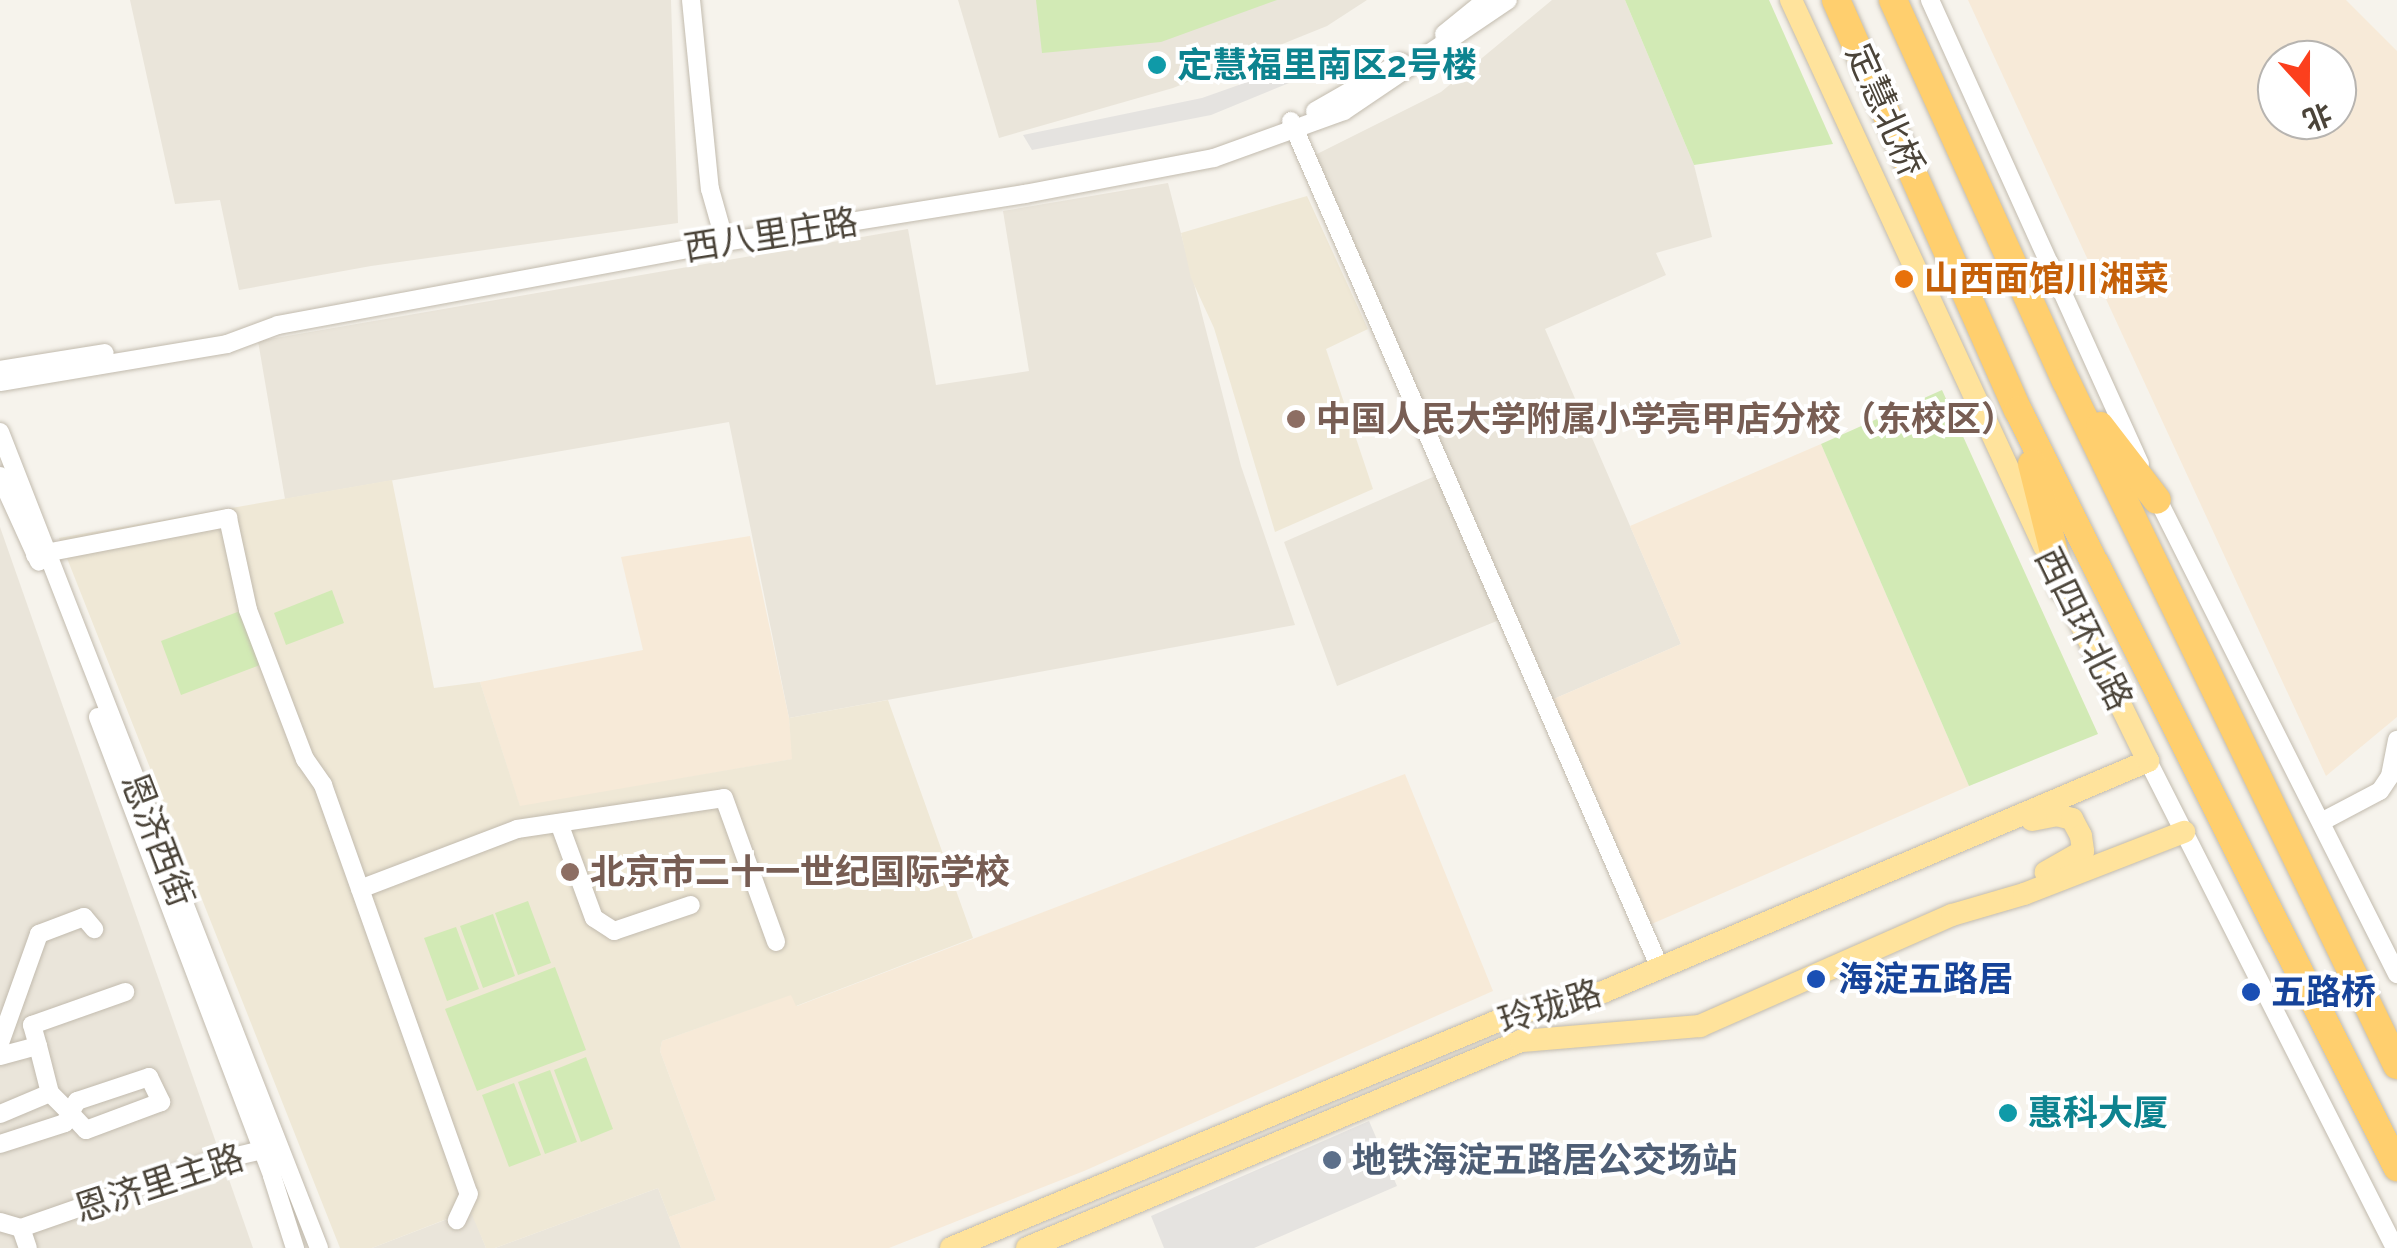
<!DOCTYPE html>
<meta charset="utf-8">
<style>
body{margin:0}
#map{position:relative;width:2397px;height:1248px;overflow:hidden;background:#f6f3ec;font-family:Raleway,"Noto Sans SC",sans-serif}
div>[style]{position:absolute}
.residential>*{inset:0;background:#eae5da}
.commercial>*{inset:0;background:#f7ead8}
.education>*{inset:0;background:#efe8d6}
.green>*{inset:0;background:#d2eab5}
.parking>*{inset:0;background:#e5e3e0}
.roads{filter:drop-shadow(0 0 2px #c2bbae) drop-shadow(0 0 2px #c2bbae)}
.minor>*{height:18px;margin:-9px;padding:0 9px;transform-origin:9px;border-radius:9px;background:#fff}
.major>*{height:22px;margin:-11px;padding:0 11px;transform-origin:11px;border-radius:11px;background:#ffe39c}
.highway>*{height:28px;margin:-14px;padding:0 14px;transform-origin:14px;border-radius:14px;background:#ffcf6e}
.dots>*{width:28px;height:28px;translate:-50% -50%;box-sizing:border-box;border:5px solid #fff;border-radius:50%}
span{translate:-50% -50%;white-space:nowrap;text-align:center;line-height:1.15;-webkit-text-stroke:8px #fff;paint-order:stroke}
.culture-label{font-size:35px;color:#0d838f;font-weight:700}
.left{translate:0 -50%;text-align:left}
.street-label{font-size:35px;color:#4b4439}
.food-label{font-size:35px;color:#c56008;font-weight:700}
.education-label{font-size:35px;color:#785e54;font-weight:700}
.transit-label{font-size:35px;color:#164399;font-weight:700}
.service-label{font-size:35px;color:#4e5e75;font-weight:700}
.north{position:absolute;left:2257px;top:40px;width:100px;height:100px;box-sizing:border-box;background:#fff;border:2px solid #b7b4b0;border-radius:50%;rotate:159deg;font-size:28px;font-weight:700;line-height:40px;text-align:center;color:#4b4439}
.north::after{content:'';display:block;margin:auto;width:35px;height:45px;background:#fc3f1d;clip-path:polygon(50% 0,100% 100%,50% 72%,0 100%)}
</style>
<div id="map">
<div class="residential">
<i style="clip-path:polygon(130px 0,671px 0,678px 223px,371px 266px,239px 290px,220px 200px,175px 204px)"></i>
<i style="clip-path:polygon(958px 0,1367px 0,1327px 26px,1173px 88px,999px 138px)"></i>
<i style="clip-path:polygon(1552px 0,1625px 0,1694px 165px,1712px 237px,1656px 253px,1666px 275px,1545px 329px,1681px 644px,1549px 701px,1514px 614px,1337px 686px,1284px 542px,1451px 469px,1315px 155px,1441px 92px)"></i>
<i style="clip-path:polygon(1168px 183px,1241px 466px,1295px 625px,789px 718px,729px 422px,285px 499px,258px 341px,908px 229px,936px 385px,1029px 371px,1003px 211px)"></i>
<i style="clip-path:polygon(0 527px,253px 1248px,0 1248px)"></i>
<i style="clip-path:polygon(658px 1188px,681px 1248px,495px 1248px)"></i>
<i style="clip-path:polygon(471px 1210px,486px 1248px,372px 1248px)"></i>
</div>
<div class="commercial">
<i style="clip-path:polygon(evenodd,1968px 0,2346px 0,2397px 51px,2397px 717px,2326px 776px,1968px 0,2277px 60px,2337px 60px,2337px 120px,2277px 120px,2277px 60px)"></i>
<i style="clip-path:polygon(1821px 444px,1969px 786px,1647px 926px,1549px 701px,1681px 644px,1630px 526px)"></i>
<i style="clip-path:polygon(750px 536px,789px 718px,793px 759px,520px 807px,480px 682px,643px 650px,621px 557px)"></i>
<i style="clip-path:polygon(1405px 774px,1493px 991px,1084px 1171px,889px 1248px,681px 1248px,669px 1217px,716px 1200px,660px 1051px,662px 1041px,792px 994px,797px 1006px)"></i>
</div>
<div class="education">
<i style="clip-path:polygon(1307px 196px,1368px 329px,1326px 349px,1373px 489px,1275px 532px,1214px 328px,1191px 278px,1181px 233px)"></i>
<i style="clip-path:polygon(392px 480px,434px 688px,480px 682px,520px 806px,792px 759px,789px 718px,888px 700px,973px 938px,796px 1006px,791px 995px,662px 1041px,660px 1051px,716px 1200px,669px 1217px,658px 1188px,495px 1248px,486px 1248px,470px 1210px,372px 1248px,340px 1248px,59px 538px)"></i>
</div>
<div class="green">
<i style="clip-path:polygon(1036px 0,1277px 0,1161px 42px,1042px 53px)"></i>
<i style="clip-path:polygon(1625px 0,1769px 0,1833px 144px,1694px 165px)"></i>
<i style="clip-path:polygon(1942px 390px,2098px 734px,1969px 786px,1821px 444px)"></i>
<i style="clip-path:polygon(332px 590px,344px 623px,286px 645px,274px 613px)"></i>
<i style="clip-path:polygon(240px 611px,260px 665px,181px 695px,161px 641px)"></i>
<i style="clip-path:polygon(528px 901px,551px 963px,518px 975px,495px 913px)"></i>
<i style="clip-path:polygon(493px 914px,515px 976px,483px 988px,460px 926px)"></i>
<i style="clip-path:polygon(456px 927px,479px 989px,447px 1001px,424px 938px)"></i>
<i style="clip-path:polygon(555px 967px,586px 1050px,477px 1091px,445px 1009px)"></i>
<i style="clip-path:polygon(586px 1057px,613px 1129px,581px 1142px,554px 1070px)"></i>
<i style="clip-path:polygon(550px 1070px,577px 1142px,545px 1154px,518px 1082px)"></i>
<i style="clip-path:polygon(514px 1083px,541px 1155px,509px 1167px,482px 1095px)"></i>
</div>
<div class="parking">
<i style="clip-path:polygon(1334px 43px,1345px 54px,1294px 81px,1211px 115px,1032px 150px,1023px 135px,1202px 98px,1287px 68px)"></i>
<i style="clip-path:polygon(1369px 1121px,1397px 1186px,1254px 1248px,1164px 1248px,1151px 1216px)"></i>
</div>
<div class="roads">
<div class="minor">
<i style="left:691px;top:0;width:190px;rotate:84.3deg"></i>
<i style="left:710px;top:189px;width:55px;rotate:74.2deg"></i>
<i style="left:1930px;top:0;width:509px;rotate:65.65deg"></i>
<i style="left:1444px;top:34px;width:54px;rotate:-39deg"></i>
<i style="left:1315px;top:111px;width:99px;rotate:-29.7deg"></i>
<i style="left:1291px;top:121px;width:924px;rotate:66.46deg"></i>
<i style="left:0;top:370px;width:106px;rotate:-9.2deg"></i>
<i style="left:0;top:382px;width:230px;rotate:-9.5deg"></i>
<i style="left:227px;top:344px;width:54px;rotate:-20.4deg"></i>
<i style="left:278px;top:325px;width:455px;rotate:-10.5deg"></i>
<i style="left:725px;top:242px;width:304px;rotate:-9.1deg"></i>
<i style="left:1025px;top:194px;width:192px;rotate:-10.8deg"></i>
<i style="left:1214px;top:158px;width:138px;rotate:-19.9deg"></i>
<i style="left:1344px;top:111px;width:198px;rotate:-34.1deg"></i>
<i style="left:0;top:432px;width:876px;rotate:68.65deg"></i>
<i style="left:0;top:476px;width:94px;rotate:65.6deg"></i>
<i style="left:2154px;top:492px;width:540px;rotate:63.25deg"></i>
<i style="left:35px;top:555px;width:197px;rotate:-10.9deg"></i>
<i style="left:228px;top:518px;width:94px;rotate:77.7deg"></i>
<i style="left:248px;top:610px;width:160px;rotate:69.1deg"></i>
<i style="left:305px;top:759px;width:32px;rotate:55deg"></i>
<i style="left:323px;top:785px;width:434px;rotate:70.4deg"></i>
<i style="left:469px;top:1194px;width:29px;rotate:115deg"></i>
<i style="left:98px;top:717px;width:491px;rotate:69.2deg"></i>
<i style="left:272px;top:1176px;width:76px;rotate:72.3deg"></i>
<i style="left:2148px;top:761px;width:546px;rotate:63.11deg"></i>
<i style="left:2323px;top:821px;width:64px;rotate:-27.8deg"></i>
<i style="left:2380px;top:791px;width:18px;rotate:-56deg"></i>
<i style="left:2390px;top:776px;width:37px;rotate:-79deg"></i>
<i style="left:559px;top:823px;width:101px;rotate:69.8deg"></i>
<i style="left:594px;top:918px;width:24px;rotate:33deg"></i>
<i style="left:614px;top:931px;width:81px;rotate:-18.7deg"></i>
<i style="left:360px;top:889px;width:168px;rotate:-20.9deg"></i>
<i style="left:517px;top:829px;width:209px;rotate:-8.5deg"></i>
<i style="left:724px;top:798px;width:153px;rotate:70.1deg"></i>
<i style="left:0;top:1043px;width:116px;rotate:-70.3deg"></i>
<i style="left:39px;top:934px;width:48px;rotate:-20.7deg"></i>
<i style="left:84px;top:917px;width:16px;rotate:50deg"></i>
<i style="left:38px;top:1046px;width:22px;rotate:-106deg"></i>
<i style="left:32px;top:1025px;width:99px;rotate:-19.5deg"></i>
<i style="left:0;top:1056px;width:39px;rotate:-15deg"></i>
<i style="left:38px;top:1046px;width:49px;rotate:75.7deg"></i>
<i style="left:50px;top:1093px;width:54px;rotate:157.2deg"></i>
<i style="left:0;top:1144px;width:68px;rotate:-17.9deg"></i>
<i style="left:65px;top:1123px;width:11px;rotate:-63deg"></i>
<i style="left:70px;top:1113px;width:14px;rotate:-60deg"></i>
<i style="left:77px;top:1101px;width:76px;rotate:-18.4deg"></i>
<i style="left:149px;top:1077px;width:28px;rotate:64deg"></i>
<i style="left:161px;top:1102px;width:80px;rotate:159.5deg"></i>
<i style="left:86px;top:1130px;width:23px;rotate:-133deg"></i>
<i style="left:70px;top:1113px;width:28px;rotate:-135deg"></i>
<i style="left:0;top:1222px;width:22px;rotate:16deg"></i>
<i style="left:21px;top:1228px;width:201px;rotate:-19.2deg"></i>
<i style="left:211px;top:1162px;width:52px;rotate:-13.2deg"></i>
<i style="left:21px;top:1228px;width:21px;rotate:71deg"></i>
</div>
<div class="major">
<i style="left:1791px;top:0;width:602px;rotate:65.14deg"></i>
<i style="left:2032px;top:820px;width:25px;rotate:-11deg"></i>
<i style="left:2057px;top:815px;width:16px;rotate:15deg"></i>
<i style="left:2072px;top:819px;width:19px;rotate:62deg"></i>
<i style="left:2081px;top:836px;width:15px;rotate:82deg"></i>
<i style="left:2083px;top:851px;width:43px;rotate:150.4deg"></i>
<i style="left:951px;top:1248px;width:607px;rotate:-22.55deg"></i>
<i style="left:1512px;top:1015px;width:94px;rotate:-14.2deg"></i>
<i style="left:1603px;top:992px;width:592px;rotate:-22.97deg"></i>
<i style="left:2148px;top:761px;width:207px;rotate:-116.1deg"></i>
<i style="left:1027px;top:1248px;width:536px;rotate:-22.74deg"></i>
<i style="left:1521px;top:1041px;width:180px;rotate:-4.8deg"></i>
<i style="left:1700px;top:1026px;width:275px;rotate:-23.8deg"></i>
<i style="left:1952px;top:915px;width:75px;rotate:-16.3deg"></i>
<i style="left:2024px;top:894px;width:172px;rotate:-21.2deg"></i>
</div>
<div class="highway">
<i style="left:1836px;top:0;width:449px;rotate:66.1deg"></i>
<i style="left:2018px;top:410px;width:847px;rotate:63.4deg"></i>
<i style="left:1893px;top:0;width:418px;rotate:65.6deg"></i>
<i style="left:2066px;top:381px;width:760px;rotate:64.18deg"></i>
<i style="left:2100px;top:426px;width:93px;rotate:52.4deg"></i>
<i style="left:2032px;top:464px;width:128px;rotate:76deg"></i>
</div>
</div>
<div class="dots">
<i style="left:1157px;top:65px;background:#0f9aa8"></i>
<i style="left:1904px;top:279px;background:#e8710a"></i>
<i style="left:1296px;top:419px;background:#8d6e63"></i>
<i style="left:570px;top:872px;background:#8d6e63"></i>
<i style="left:1816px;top:979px;background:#1a4fb4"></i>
<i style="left:2251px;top:992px;background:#1a4fb4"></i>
<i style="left:2008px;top:1113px;background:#0f9aa8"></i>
<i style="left:1332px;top:1160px;background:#5c6f8a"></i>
</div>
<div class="culture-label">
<span class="left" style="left:1177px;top:65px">定慧福里南区2号楼</span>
<span class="left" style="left:2028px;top:1113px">惠科大厦</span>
</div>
<div class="street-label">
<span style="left:1885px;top:110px;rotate:66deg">定慧北桥</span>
<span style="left:771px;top:235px;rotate:-9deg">西八里庄路</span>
<span style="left:2084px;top:629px;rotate:64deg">西四环北路</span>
<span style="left:158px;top:840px;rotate:69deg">恩济西街</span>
<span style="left:1550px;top:1007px;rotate:-17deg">玲珑路</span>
<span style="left:159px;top:1183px;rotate:-18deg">恩济里主路</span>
</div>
<div class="food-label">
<span class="left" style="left:1924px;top:279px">山西面馆川湘菜</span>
</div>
<div class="education-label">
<span class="left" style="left:1316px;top:419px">中国人民大学附属小学亮甲店分校（东校区）</span>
<span class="left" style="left:590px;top:872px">北京市二十一世纪国际学校</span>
</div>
<div class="transit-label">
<span class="left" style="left:1838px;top:979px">海淀五路居</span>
<span class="left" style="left:2271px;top:992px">五路桥</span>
</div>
<div class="service-label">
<span class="left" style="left:1352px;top:1160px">地铁海淀五路居公交场站</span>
</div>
<div class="north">北</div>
</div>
